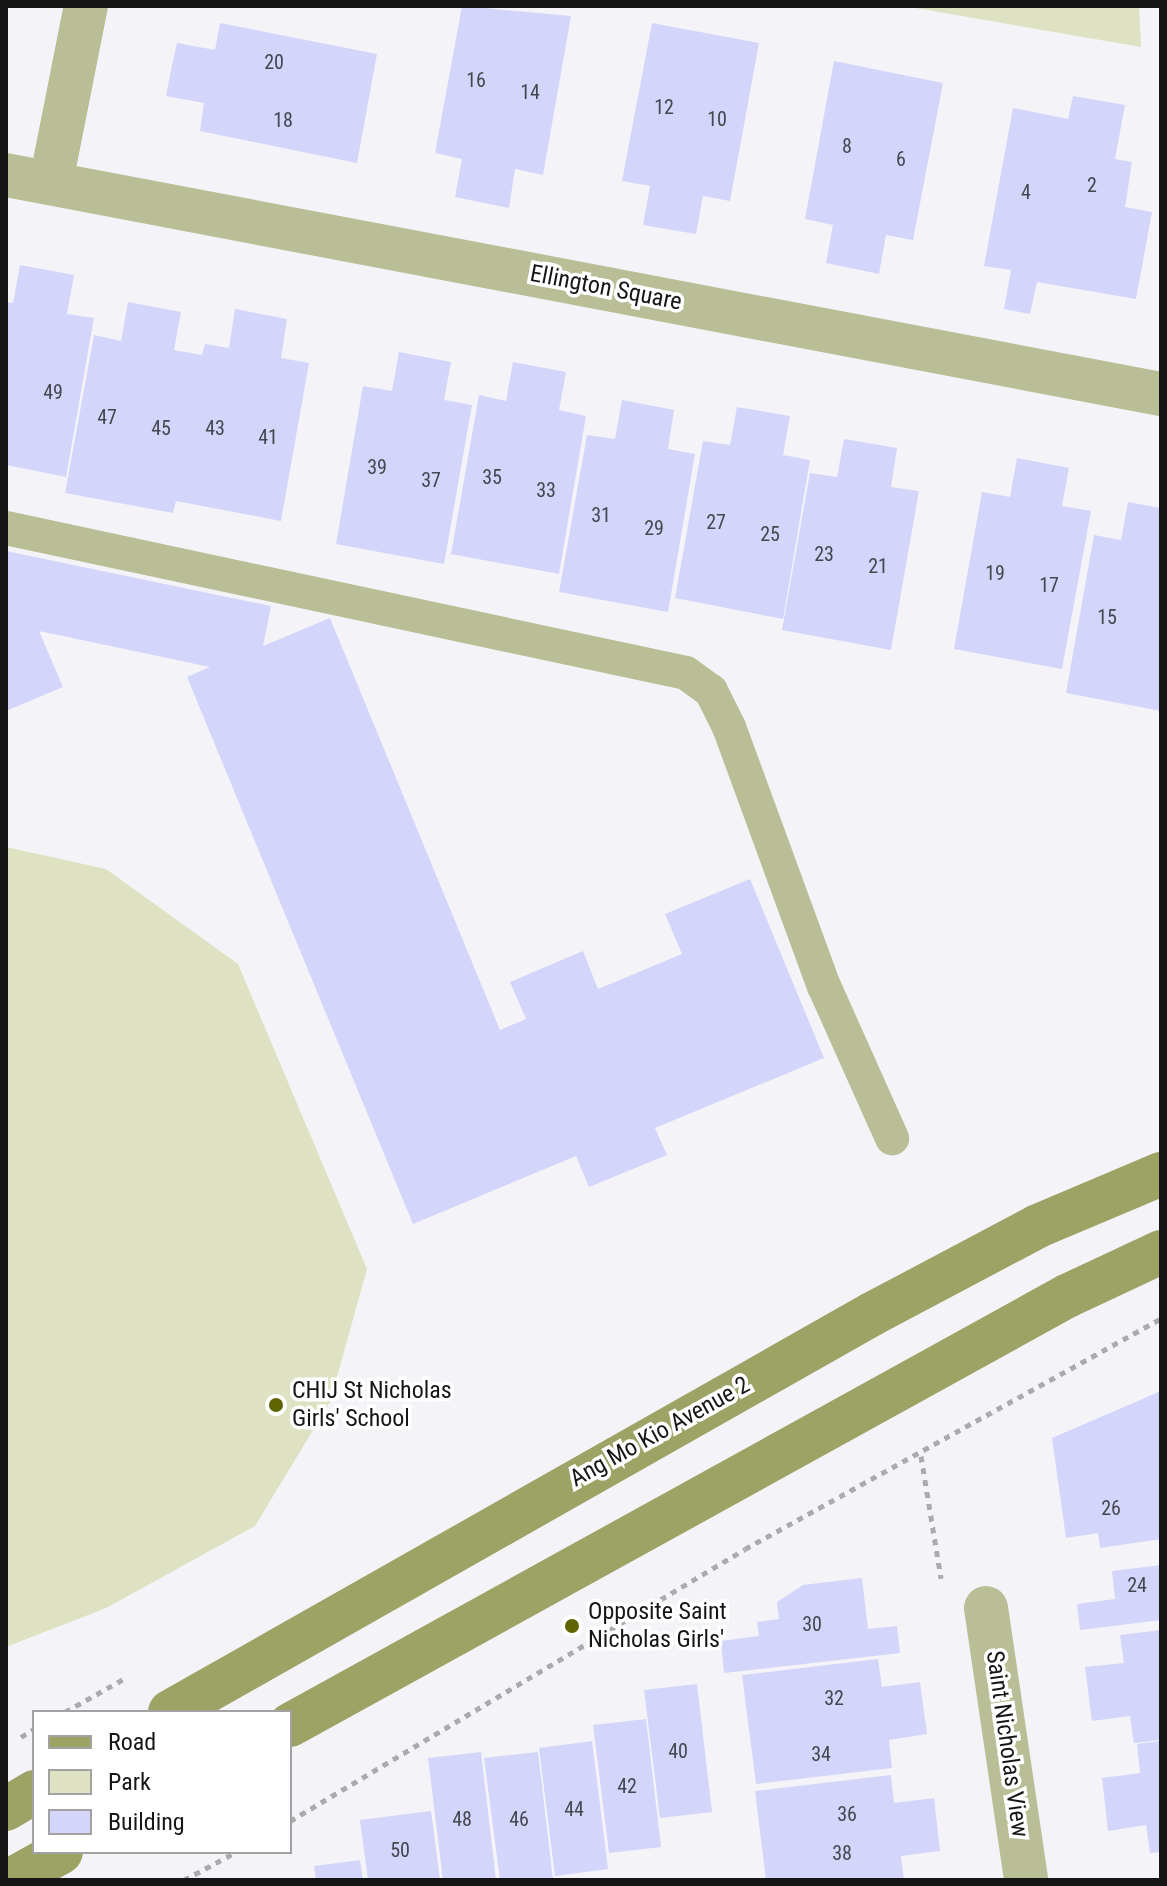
<!DOCTYPE html>
<style>
body{margin:0}
#map{position:relative;width:1167px;height:1886px;overflow:hidden;background:#f4f4f8;font-family:"Roboto Condensed",sans-serif}
div>[style]{position:absolute}
.green>*{inset:0;background:#dee1c2}
.building>*{inset:0;background:#d3d5fa}
.path>*{height:5px;margin-top:-2.5px;transform-origin:0;background:repeating-linear-gradient(90deg,#ababae 0 6px,transparent 0 12px)}
.lane>*{height:34px;margin:-17px;padding:0 17px;transform-origin:17px;border-radius:17px;background:#babe96}
.street>*{height:44px;margin:-22px;padding:0 22px;transform-origin:22px;border-radius:22px;background:#babe96}
.secondary>*{height:44px;margin:-22px;padding:0 22px;transform-origin:22px;border-radius:22px;background:#9da365}
.dots>*{width:22px;height:22px;translate:-50% -50%;box-sizing:border-box;border:4px solid #fff;border-radius:50%}
span{translate:-50% -50%;white-space:nowrap;text-align:center;line-height:1.15;-webkit-text-stroke:7px #fff;paint-order:stroke}
.number-label{font-size:20px;color:#454650}
.number-label span{-webkit-text-stroke-width:0}
.street-label{font-size:24px;color:#161617}
.poi-label{font-size:24px;color:#161617}
.left{translate:0 -50%;text-align:left}
.frame{position:absolute;inset:0;border:8px solid #161617;pointer-events:none}
.legend{position:absolute;left:32px;top:1710px;width:260px;height:144px;box-sizing:border-box;background:#fff;border:2px solid #a2a2a2;margin:0;padding:10px 14px;list-style:none;font-size:24px;color:#161617}
.legend li{display:flex;align-items:center;gap:16px;height:40px}
.legend b{width:40px;border:2px solid #a2a2a2}
</style>
<div id="map">
<div class="green">
<i style="clip-path:polygon(904px 6px,1139px 6px,1141px 47px)"></i>
<i style="clip-path:polygon(6px 847px,106px 869px,238px 964px,367px 1269px,330px 1402px,255px 1526px,106px 1608px,6px 1647px)"></i>
</div>
<div class="building">
<i style="clip-path:polygon(462px 6px,571px 16px,543px 175px,515px 169px,509px 208px,455px 197px,462px 159px,435px 153px)"></i>
<i style="clip-path:polygon(220px 23px,377px 54px,357px 163px,200px 131px,204px 103px,166px 96px,171px 70px,177px 43px,215px 50px)"></i>
<i style="clip-path:polygon(652px 23px,759px 43px,730px 201px,703px 196px,696px 234px,643px 225px,650px 186px,622px 181px)"></i>
<i style="clip-path:polygon(834px 61px,943px 83px,913px 240px,886px 235px,879px 274px,826px 263px,833px 225px,805px 219px)"></i>
<i style="clip-path:polygon(1073px 96px,1125px 105px,1115px 159px,1132px 162px,1125px 207px,1152px 212px,1136px 299px,1037px 282px,1030px 314px,1004px 309px,1011px 270px,984px 266px,1013px 108px,1068px 119px)"></i>
<i style="clip-path:polygon(20px 265px,74px 275px,67px 314px,94px 318px,66px 477px,6px 465px,6px 302px,13px 303px)"></i>
<i style="clip-path:polygon(128px 302px,181px 312px,174px 350px,202px 355px,205px 344px,229px 348px,235px 309px,287px 319px,281px 358px,309px 363px,281px 521px,176px 501px,173px 513px,65px 493px,94px 335px,121px 341px)"></i>
<i style="clip-path:polygon(399px 352px,451px 362px,444px 400px,472px 405px,444px 564px,336px 544px,363px 386px,392px 391px)"></i>
<i style="clip-path:polygon(513px 362px,566px 372px,559px 410px,586px 416px,559px 574px,451px 554px,479px 395px,506px 401px)"></i>
<i style="clip-path:polygon(622px 400px,674px 410px,668px 449px,695px 454px,668px 612px,559px 592px,587px 435px,615px 439px)"></i>
<i style="clip-path:polygon(737px 407px,790px 416px,783px 455px,810px 460px,783px 619px,675px 598px,703px 441px,730px 445px)"></i>
<i style="clip-path:polygon(844px 439px,897px 448px,891px 487px,919px 491px,891px 650px,782px 630px,810px 473px,837px 477px)"></i>
<i style="clip-path:polygon(1017px 458px,1069px 468px,1062px 506px,1091px 511px,1062px 669px,954px 649px,982px 492px,1010px 497px)"></i>
<i style="clip-path:polygon(1128px 502px,1161px 508px,1161px 711px,1066px 693px,1094px 535px,1121px 540px)"></i>
<i style="clip-path:polygon(6px 551px,271px 606px,263px 646px,330px 618px,500px 1030px,526px 1019px,510px 982px,583px 951px,598px 989px,682px 954px,665px 914px,750px 879px,824px 1058px,655px 1128px,667px 1155px,589px 1187px,576px 1156px,413px 1224px,187px 677px,210px 667px,39px 631px,63px 687px,6px 711px)"></i>
<i style="clip-path:polygon(1161px 1391px,1161px 1539px,1100px 1548px,1098px 1533px,1066px 1538px,1052px 1438px)"></i>
<i style="clip-path:polygon(1161px 1565px,1161px 1620px,1080px 1630px,1077px 1604px,1115px 1599px,1112px 1571px)"></i>
<i style="clip-path:polygon(862px 1578px,868px 1629px,897px 1626px,900px 1653px,724px 1673px,721px 1641px,759px 1636px,757px 1622px,779px 1619px,777px 1602px,803px 1585px)"></i>
<i style="clip-path:polygon(1161px 1630px,1161px 1740px,1134px 1743px,1130px 1716px,1092px 1721px,1085px 1667px,1124px 1663px,1120px 1635px)"></i>
<i style="clip-path:polygon(878px 1659px,882px 1687px,920px 1682px,927px 1734px,889px 1740px,892px 1768px,756px 1784px,742px 1675px)"></i>
<i style="clip-path:polygon(697px 1684px,712px 1812px,660px 1818px,644px 1690px)"></i>
<i style="clip-path:polygon(646px 1719px,661px 1847px,609px 1853px,593px 1725px)"></i>
<i style="clip-path:polygon(592px 1741px,608px 1869px,555px 1876px,539px 1748px)"></i>
<i style="clip-path:polygon(1161px 1741px,1161px 1852px,1150px 1853px,1146px 1825px,1108px 1831px,1102px 1778px,1140px 1773px,1137px 1744px)"></i>
<i style="clip-path:polygon(481px 1752px,496px 1880px,443px 1880px,428px 1758px)"></i>
<i style="clip-path:polygon(538px 1752px,553px 1880px,500px 1880px,484px 1758px)"></i>
<i style="clip-path:polygon(891px 1775px,894px 1803px,934px 1798px,940px 1851px,901px 1856px,904px 1880px,766px 1880px,755px 1791px)"></i>
<i style="clip-path:polygon(431px 1811px,440px 1880px,368px 1880px,360px 1820px)"></i>
<i style="clip-path:polygon(360px 1860px,363px 1880px,316px 1880px,314px 1866px)"></i>
</div>
<div class="path">
<i style="left:921px;top:1456px;width:124px;rotate:80.7deg"></i>
<i style="left:65px;top:1712px;width:71px;rotate:-29.4deg"></i>
<i style="left:21px;top:1737px;width:15px;rotate:-32deg"></i>
<i style="left:290px;top:1821px;width:530px;rotate:-30.87deg"></i>
<i style="left:745px;top:1549px;width:476px;rotate:-29deg"></i>
<i style="left:184px;top:1880px;width:59px;rotate:-28.3deg"></i>
</div>
<div class="lane">
<i style="left:6px;top:528px;width:695px;rotate:12.04deg"></i>
<i style="left:686px;top:673px;width:31px;rotate:36deg"></i>
<i style="left:711px;top:691px;width:40px;rotate:63.4deg"></i>
<i style="left:729px;top:727px;width:276px;rotate:69.9deg"></i>
<i style="left:824px;top:986px;width:167px;rotate:65.9deg"></i>
</div>
<div class="street">
<i style="left:6px;top:175px;width:1176px;rotate:10.74deg"></i>
<i style="left:51px;top:182px;width:179px;rotate:-78.8deg"></i>
<i style="left:986px;top:1608px;width:275px;rotate:81.6deg"></i>
</div>
<div class="secondary">
<i style="left:170px;top:1712px;width:807px;rotate:-29.55deg"></i>
<i style="left:872px;top:1314px;width:188px;rotate:-27.9deg"></i>
<i style="left:1038px;top:1226px;width:134px;rotate:-22.9deg"></i>
<i style="left:290px;top:1725px;width:888px;rotate:-28.9deg"></i>
<i style="left:1067px;top:1296px;width:104px;rotate:-25.1deg"></i>
<i style="left:6px;top:1809px;width:33px;rotate:-31deg"></i>
<i style="left:11px;top:1880px;width:57px;rotate:-29.2deg"></i>
</div>
<div class="dots">
<i style="left:276px;top:1405px;background:#5f6300"></i>
<i style="left:572px;top:1626px;background:#5f6300"></i>
</div>
<div class="number-label">
<span style="left:274px;top:62px">20</span>
<span style="left:476px;top:80px">16</span>
<span style="left:530px;top:92px">14</span>
<span style="left:664px;top:107px">12</span>
<span style="left:717px;top:119px">10</span>
<span style="left:283px;top:120px">18</span>
<span style="left:847px;top:146px">8</span>
<span style="left:901px;top:159px">6</span>
<span style="left:1092px;top:185px">2</span>
<span style="left:1026px;top:192px">4</span>
<span style="left:53px;top:392px">49</span>
<span style="left:107px;top:417px">47</span>
<span style="left:161px;top:428px">45</span>
<span style="left:215px;top:428px">43</span>
<span style="left:268px;top:437px">41</span>
<span style="left:377px;top:467px">39</span>
<span style="left:492px;top:477px">35</span>
<span style="left:431px;top:480px">37</span>
<span style="left:546px;top:490px">33</span>
<span style="left:601px;top:515px">31</span>
<span style="left:716px;top:522px">27</span>
<span style="left:654px;top:528px">29</span>
<span style="left:770px;top:534px">25</span>
<span style="left:824px;top:554px">23</span>
<span style="left:878px;top:566px">21</span>
<span style="left:995px;top:573px">19</span>
<span style="left:1049px;top:585px">17</span>
<span style="left:1107px;top:617px">15</span>
<span style="left:1111px;top:1508px">26</span>
<span style="left:1137px;top:1585px">24</span>
<span style="left:812px;top:1624px">30</span>
<span style="left:834px;top:1698px">32</span>
<span style="left:678px;top:1751px">40</span>
<span style="left:821px;top:1754px">34</span>
<span style="left:627px;top:1786px">42</span>
<span style="left:574px;top:1809px">44</span>
<span style="left:847px;top:1814px">36</span>
<span style="left:462px;top:1819px">48</span>
<span style="left:519px;top:1819px">46</span>
<span style="left:400px;top:1850px">50</span>
<span style="left:842px;top:1853px">38</span>
</div>
<div class="street-label">
<span style="left:606px;top:288px;rotate:11deg">Ellington Square</span>
<span style="left:660px;top:1432px;rotate:-29deg">Ang Mo Kio Avenue 2</span>
<span style="left:1007px;top:1744px;rotate:82deg">Saint Nicholas View</span>
</div>
<div class="poi-label">
<span class="left" style="left:292px;top:1405px">CHIJ St Nicholas<br>Girls' School</span>
<span class="left" style="left:588px;top:1626px">Opposite Saint<br>Nicholas Girls'</span>
</div>
<div class="frame"></div>
<ul class="legend">
<li><b style="height:10px;background:#9da365"></b>Road</li>
<li><b style="height:22px;background:#dee1c2"></b>Park</li>
<li><b style="height:22px;background:#d3d5fa"></b>Building</li>
</ul>
</div>
